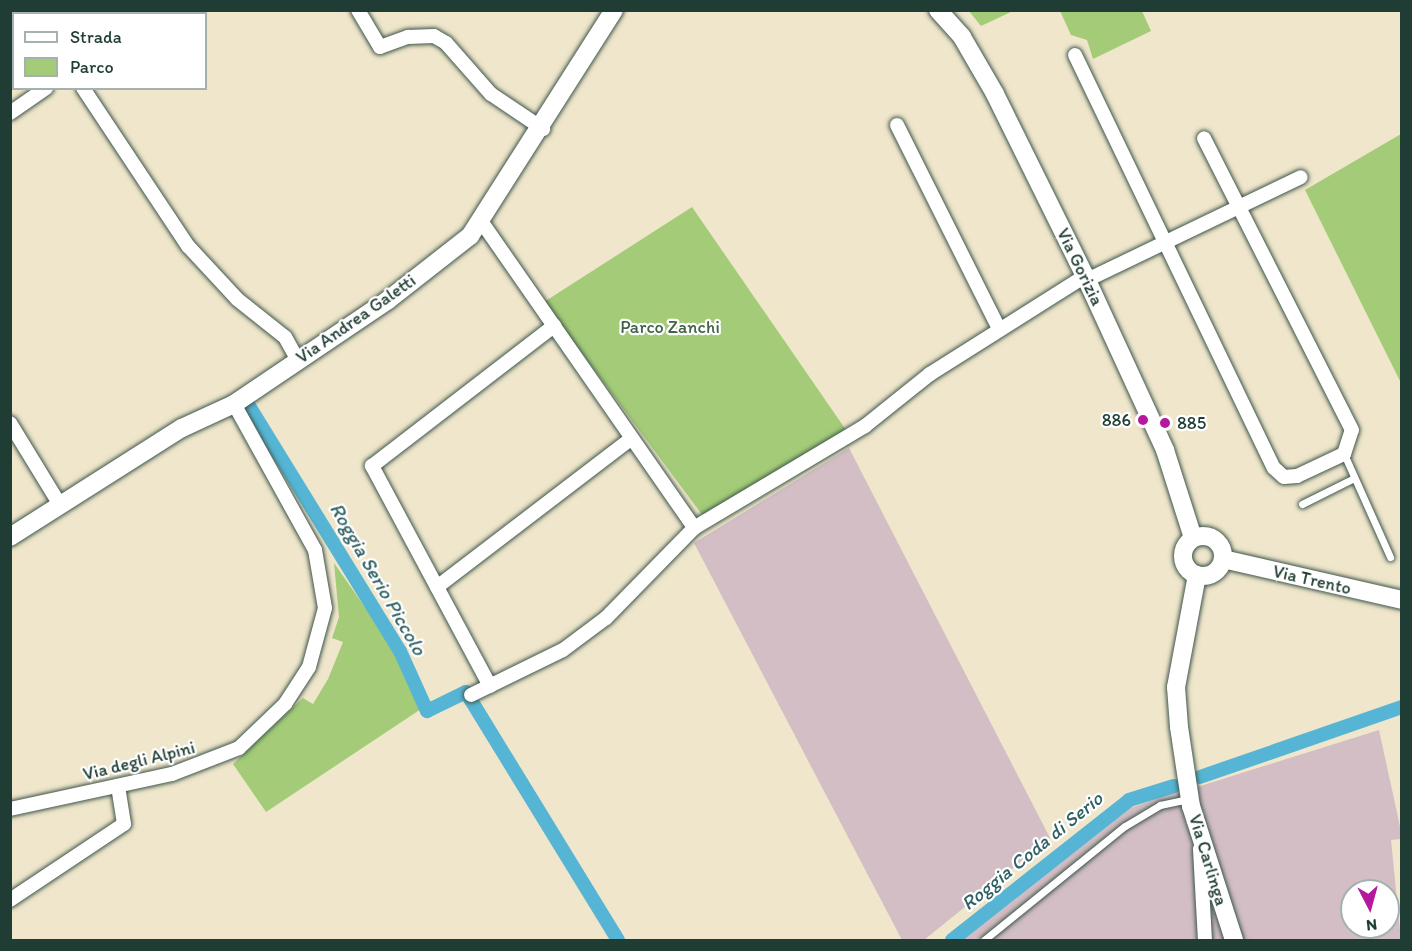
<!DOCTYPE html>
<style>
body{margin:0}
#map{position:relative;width:1412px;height:951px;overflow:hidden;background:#efe6cb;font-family:Itim,sans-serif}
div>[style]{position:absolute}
.industrial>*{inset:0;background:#d2bec4}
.green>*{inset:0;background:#a4cc78}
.canal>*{height:14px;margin:-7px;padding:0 7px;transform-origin:7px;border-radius:7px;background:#56b5d4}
.roads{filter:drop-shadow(0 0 2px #3e564b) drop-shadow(0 0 2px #3e564b)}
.service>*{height:7px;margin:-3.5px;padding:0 3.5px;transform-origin:3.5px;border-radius:3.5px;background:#fff}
.minor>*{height:14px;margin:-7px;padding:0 7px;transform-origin:7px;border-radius:7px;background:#fff}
.tertiary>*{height:18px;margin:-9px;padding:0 9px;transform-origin:9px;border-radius:9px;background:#fff}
.tertiary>.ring{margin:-9px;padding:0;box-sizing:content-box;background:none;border:18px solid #fff;border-radius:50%}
.dots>*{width:16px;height:16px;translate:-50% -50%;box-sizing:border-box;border:3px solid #fff;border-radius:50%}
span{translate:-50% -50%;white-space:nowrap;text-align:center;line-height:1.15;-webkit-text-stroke:4.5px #fff;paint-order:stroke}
.street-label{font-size:18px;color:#1f3d34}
.park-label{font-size:18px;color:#406145}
.poi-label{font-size:18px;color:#1f3d34}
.right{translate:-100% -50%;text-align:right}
.left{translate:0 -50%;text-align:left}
.water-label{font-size:20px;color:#306164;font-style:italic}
.frame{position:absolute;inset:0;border:12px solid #1f3d34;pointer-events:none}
.legend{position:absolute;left:12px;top:12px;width:195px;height:78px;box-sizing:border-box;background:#fff;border:2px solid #a5b1ae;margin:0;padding:8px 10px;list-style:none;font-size:18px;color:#1f3d34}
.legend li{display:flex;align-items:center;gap:12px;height:30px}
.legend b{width:30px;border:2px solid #a5b1ae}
.north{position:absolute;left:1340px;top:879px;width:60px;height:60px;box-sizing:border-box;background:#fff;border:2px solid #a5b1ae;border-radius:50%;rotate:174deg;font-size:16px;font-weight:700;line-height:24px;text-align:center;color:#1f3d34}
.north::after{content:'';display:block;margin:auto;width:21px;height:27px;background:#b5179e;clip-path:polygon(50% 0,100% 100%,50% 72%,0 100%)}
</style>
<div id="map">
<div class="industrial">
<i style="clip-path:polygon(849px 448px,1050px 838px,924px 940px,902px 940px,694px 543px)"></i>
<i style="clip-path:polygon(evenodd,1379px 730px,1401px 831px,1401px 839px,1391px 840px,1401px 940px,1243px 940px,1194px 788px,1379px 730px,1352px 891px,1388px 891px,1388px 927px,1352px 927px,1352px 891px)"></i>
<i style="clip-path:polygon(1183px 789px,1231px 940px,962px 940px,1127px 809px)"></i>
</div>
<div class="green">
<i style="clip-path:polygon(969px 11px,1013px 11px,981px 26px)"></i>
<i style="clip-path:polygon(1060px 11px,1142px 11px,1151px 31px,1093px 59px,1087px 40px,1071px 35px)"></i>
<i style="clip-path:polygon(1401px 134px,1401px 383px,1305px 190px)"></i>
<i style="clip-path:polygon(692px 207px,846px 430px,703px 516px,544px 302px)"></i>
<i style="clip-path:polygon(334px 563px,395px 650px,421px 709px,266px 812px,233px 764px,303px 698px,313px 704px,328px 679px,343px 642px,332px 638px,339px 617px)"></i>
</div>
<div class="canal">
<i style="left:246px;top:401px;width:294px;rotate:58.4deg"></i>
<i style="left:400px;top:651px;width:66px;rotate:65.8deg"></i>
<i style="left:427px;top:711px;width:43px;rotate:-26deg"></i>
<i style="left:466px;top:692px;width:291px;rotate:58.5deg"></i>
<i style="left:1200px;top:777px;width:214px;rotate:-19.1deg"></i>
<i style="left:952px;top:940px;width:226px;rotate:-38.3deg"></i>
<i style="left:1129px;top:800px;width:47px;rotate:-17.3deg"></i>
</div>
<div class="roads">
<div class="service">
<i style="left:1344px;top:454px;width:113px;rotate:65.9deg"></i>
<i style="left:1302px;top:504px;width:58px;rotate:-26.6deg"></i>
<i style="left:984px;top:940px;width:181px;rotate:-39deg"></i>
<i style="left:1125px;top:826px;width:41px;rotate:-31deg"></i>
<i style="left:1160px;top:805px;width:29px;rotate:-12deg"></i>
</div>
<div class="minor">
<i style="left:358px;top:10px;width:43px;rotate:59.3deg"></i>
<i style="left:380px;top:47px;width:30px;rotate:-20deg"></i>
<i style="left:408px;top:37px;width:26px;rotate:-2deg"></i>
<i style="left:434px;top:36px;width:14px;rotate:30deg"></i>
<i style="left:446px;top:43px;width:68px;rotate:48.6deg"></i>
<i style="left:491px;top:94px;width:63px;rotate:33.9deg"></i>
<i style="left:139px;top:14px;width:6px;rotate:-39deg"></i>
<i style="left:1075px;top:55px;width:458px;rotate:64.3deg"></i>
<i style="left:1274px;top:468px;width:13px;rotate:42deg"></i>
<i style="left:1284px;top:477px;width:13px;rotate:-4deg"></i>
<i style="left:1297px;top:476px;width:52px;rotate:-25.1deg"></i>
<i style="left:1344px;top:454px;width:25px;rotate:-72deg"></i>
<i style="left:1352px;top:430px;width:327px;rotate:-116.9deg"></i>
<i style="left:83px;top:88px;width:190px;rotate:56.4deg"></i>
<i style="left:188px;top:246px;width:72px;rotate:47.2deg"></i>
<i style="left:237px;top:299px;width:61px;rotate:38.4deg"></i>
<i style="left:285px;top:337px;width:26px;rotate:61deg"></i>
<i style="left:10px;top:113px;width:44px;rotate:-34.8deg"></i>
<i style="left:897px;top:125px;width:228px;rotate:63.4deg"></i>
<i style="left:481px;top:221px;width:374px;rotate:55.2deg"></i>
<i style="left:1087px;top:280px;width:237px;rotate:-25.7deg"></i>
<i style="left:10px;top:423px;width:96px;rotate:58.6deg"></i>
<i style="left:437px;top:587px;width:245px;rotate:-37.4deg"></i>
<i style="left:490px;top:686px;width:250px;rotate:-118.2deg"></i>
<i style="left:372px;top:466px;width:230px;rotate:-37.6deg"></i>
<i style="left:471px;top:695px;width:102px;rotate:-26.1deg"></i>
<i style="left:563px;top:650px;width:54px;rotate:-36.7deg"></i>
<i style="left:606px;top:618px;width:126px;rotate:-45.6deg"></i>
<i style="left:694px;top:528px;width:199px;rotate:-30.8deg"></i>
<i style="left:865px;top:426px;width:83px;rotate:-38.7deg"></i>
<i style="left:930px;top:374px;width:183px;rotate:-32.3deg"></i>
<i style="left:10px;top:809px;width:166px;rotate:-12.2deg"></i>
<i style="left:172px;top:774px;width:72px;rotate:-21.2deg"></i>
<i style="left:239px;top:748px;width:64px;rotate:-43.7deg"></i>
<i style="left:285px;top:704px;width:44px;rotate:-57deg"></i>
<i style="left:309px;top:667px;width:61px;rotate:-74.8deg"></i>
<i style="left:325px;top:608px;width:59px;rotate:-99.8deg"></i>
<i style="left:315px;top:550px;width:167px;rotate:-119deg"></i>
<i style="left:1200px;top:849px;width:91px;rotate:86.9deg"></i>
<i style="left:10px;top:900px;width:137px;rotate:-33.7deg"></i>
<i style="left:124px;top:824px;width:38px;rotate:-99deg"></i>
</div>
<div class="tertiary">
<i style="left:938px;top:10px;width:36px;rotate:48deg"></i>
<i style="left:962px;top:37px;width:66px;rotate:59.9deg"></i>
<i style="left:995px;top:94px;width:203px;rotate:63.7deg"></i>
<i style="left:1085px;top:276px;width:192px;rotate:65.3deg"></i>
<i style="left:1165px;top:450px;width:92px;rotate:72.3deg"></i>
<i class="ring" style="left:1183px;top:536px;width:22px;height:22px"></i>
<i style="left:10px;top:537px;width:204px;rotate:-32.4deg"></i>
<i style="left:182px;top:428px;width:57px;rotate:-24.8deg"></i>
<i style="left:234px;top:404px;width:186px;rotate:-34deg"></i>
<i style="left:388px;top:300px;width:104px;rotate:-38deg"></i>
<i style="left:470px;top:236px;width:268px;rotate:-57.5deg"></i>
<i style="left:1223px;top:559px;width:184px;rotate:12.9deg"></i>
<i style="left:1197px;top:575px;width:114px;rotate:100.6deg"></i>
<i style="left:1176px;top:687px;width:40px;rotate:85.7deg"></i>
<i style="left:1179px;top:727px;width:80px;rotate:81.4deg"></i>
<i style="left:1191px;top:806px;width:141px;rotate:72.2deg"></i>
</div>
</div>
<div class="dots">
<i style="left:1143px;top:420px;background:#b5179e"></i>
<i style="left:1165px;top:423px;background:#b5179e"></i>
</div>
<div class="street-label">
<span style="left:1080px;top:267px;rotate:64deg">Via Gorizia</span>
<span style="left:356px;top:319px;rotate:-35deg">Via Andrea Galetti</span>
<span style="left:1312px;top:580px;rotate:13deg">Via Trento</span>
<span style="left:139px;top:761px;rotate:-14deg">Via degli Alpini</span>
<span style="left:1208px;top:860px;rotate:73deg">Via Carlinga</span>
</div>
<div class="park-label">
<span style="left:670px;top:327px">Parco Zanchi</span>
</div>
<div class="poi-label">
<span class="right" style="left:1131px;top:420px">886</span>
<span class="left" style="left:1177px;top:423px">885</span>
</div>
<div class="water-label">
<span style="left:378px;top:579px;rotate:60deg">Roggia Serio Piccolo</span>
<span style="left:1032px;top:851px;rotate:-39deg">Roggia Coda di Serio</span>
</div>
<div class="frame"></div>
<ul class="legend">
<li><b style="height:8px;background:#fff"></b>Strada</li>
<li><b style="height:16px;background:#a4cc78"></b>Parco</li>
</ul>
<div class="north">N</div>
</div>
